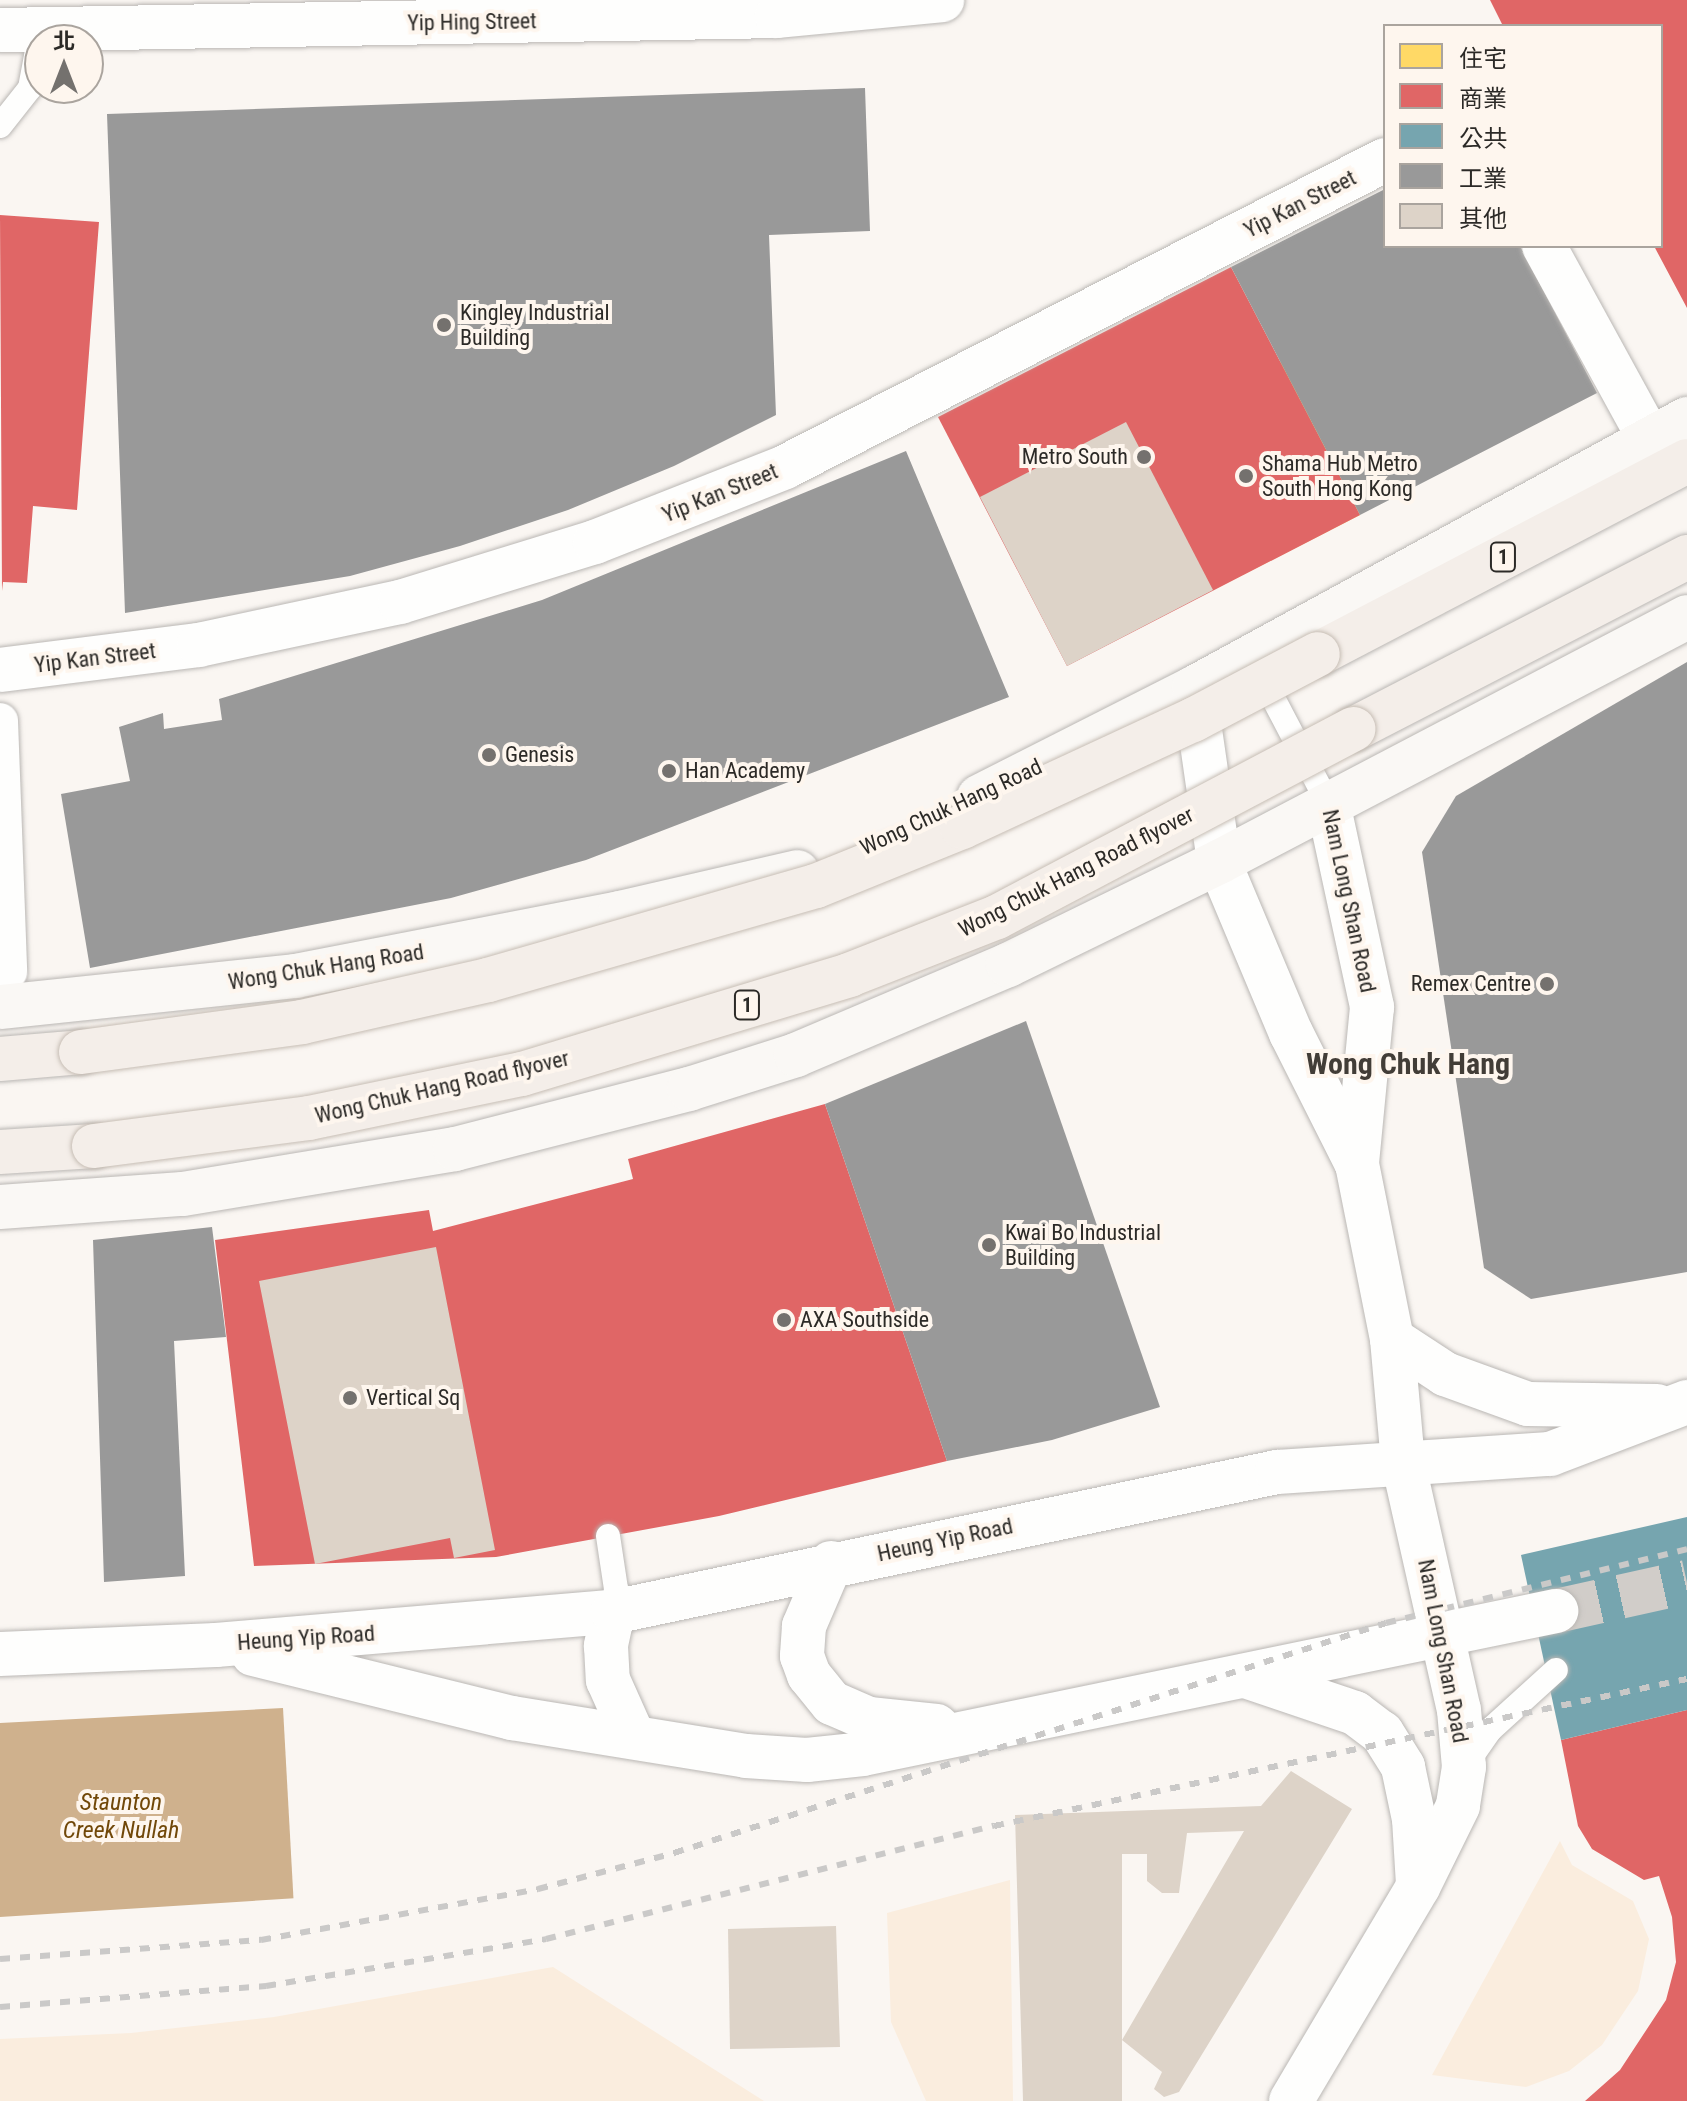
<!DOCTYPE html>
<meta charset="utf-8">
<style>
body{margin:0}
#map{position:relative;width:1687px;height:2101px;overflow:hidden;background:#faf6f2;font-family:"Roboto Condensed","Noto Sans TC",sans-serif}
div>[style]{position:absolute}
.green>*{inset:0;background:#faedde}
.water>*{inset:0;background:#cfb18d}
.pier>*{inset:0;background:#faf6f2}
.homes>*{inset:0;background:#ffd966}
.shops>*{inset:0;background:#e06666}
.public>*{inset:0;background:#76a5af}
.industry>*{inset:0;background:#999}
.building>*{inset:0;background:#ddd3c8}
.tertiary-tunnel>*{height:44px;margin-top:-22px;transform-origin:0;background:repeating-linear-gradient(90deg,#d1cdc9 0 44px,transparent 0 66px)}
.roads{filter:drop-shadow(0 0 2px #bab7b4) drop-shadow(0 0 2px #bab7b4)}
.service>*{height:24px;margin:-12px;padding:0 12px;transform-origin:12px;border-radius:12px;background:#fefefd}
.pedestrian>*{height:36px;margin:-18px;padding:0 18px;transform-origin:18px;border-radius:18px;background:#fefefd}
.minor>*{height:44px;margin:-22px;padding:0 22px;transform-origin:22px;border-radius:22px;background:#fefefd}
.tertiary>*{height:44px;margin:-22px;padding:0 22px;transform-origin:22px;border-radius:22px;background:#fefefd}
.secondary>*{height:44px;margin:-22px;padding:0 22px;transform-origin:22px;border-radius:22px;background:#faf8f5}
.trunk>*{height:44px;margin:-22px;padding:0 22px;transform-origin:22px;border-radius:22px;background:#f4eee9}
.rail>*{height:6px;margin-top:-3px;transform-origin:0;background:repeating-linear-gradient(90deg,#cac9c8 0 10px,transparent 0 20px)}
.bridges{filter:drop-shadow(0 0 2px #c6bdb4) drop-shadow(0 0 2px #c6bdb4)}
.trunk-bridge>*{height:44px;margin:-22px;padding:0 22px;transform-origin:22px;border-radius:22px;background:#f4eee9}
.dots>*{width:22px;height:22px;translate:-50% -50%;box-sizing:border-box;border:4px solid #fef6ee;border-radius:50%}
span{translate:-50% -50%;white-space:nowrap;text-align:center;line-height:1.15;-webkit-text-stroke:8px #fef6ee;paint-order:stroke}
.shield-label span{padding:2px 6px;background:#fef6ee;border:2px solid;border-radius:6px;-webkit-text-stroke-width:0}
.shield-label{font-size:20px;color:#2c2a27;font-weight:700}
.street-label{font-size:22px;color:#2c2a27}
.poi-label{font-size:22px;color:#2c2a27}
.left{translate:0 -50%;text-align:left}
.right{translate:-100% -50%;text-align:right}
.water-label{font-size:24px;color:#714809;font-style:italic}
.district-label{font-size:30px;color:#423d37;font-weight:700}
.legend{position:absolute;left:1383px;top:24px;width:280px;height:224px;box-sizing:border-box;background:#fef6ee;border:2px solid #aaa49e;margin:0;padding:10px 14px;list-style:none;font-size:24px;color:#2c2a27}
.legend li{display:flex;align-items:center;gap:16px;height:40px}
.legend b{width:40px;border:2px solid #aaa49e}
.north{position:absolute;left:24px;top:24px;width:80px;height:80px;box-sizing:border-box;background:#fef6ee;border:2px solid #aaa49e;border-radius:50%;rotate:0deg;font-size:22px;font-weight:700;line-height:32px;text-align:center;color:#2c2a27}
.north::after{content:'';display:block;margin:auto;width:28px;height:36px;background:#74716e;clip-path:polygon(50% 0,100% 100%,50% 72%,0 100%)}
</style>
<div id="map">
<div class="green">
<i style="clip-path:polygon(1560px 1841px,1572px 1865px,1633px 1901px,1649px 1939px,1638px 1991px,1602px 2045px,1569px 2071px,1526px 2087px,1432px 2075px)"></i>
<i style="clip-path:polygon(1010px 1880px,1013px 2101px,926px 2101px,891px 2022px,887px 1913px)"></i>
<i style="clip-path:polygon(553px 1967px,764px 2101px,0 2101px,0 2039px,131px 2033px,274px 2017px)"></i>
</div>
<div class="water">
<i style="clip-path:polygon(283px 1708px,294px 1908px,0 1924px,0 1723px)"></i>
</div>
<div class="pier">
<i style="clip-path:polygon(298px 1898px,295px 1912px,0 1928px,0 1917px)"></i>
</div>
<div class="homes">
<i style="clip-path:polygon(1281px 362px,1360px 515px,1213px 590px,1134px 437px)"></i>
</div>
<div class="shops">
<i style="clip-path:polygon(1490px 0,1687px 0,1687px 308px,1654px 246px,1661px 246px,1661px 26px,1503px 26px)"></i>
<i style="clip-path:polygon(0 215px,99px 222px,77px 510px,33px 506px,27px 583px,3px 582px,2px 591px)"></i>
<i style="clip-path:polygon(1231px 267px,1360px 515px,1067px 666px,938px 417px)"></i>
<i style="clip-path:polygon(825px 1104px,947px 1461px,719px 1516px,496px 1557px,254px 1566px,215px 1240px,429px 1210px,433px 1231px,633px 1179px,628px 1159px)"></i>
<i style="clip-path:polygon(1687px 1710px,1687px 2101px,1585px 2101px,1620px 2070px,1666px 2000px,1676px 1962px,1672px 1917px,1659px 1876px,1644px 1880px,1592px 1849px,1578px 1826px,1561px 1740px)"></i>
</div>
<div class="public">
<i style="clip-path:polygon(1687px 1517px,1687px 1710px,1561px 1740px,1521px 1555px)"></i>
</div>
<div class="industry">
<i style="clip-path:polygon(865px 88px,870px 231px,769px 235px,776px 415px,674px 466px,568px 510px,460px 546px,350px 576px,125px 613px,107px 114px)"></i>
<i style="clip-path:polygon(1385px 189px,1385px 246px,1520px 246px,1597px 393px,1360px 515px,1231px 267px)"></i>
<i style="clip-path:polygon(906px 451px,1009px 697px,586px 860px,451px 898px,90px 968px,61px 794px,130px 781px,119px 727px,163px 713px,164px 729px,222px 720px,219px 699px,542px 600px)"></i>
<i style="clip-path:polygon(1687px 662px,1687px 1272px,1531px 1299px,1484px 1268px,1422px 852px,1456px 796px)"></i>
<i style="clip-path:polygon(1026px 1021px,1160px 1407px,1052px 1440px,947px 1461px,825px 1104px)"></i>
<i style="clip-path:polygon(212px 1227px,226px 1337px,174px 1341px,185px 1576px,104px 1582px,93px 1240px)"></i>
</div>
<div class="building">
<i style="clip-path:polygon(1126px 422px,1213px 590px,1067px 666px,980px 497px)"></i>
<i style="clip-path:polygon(436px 1247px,495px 1550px,454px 1558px,450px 1538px,315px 1564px,259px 1281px)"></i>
<i style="clip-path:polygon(1291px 1771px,1352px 1809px,1179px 2092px,1164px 2097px,1154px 2089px,1162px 2072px,1122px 2040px,1244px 1831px,1187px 1833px,1179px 1893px,1162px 1893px,1147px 1881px,1147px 1854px,1122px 1854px,1122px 2101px,1023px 2101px,1015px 1815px,1261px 1806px)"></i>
<i style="clip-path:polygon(836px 1926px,840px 2047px,730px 2049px,728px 1929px)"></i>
</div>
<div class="tertiary-tunnel">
<i style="left:1556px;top:1611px;width:134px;rotate:-12.5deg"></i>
</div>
<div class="roads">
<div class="service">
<i style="left:0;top:126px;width:48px;rotate:-51.7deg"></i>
<i style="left:30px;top:88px;width:59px;rotate:-79.3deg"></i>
<i style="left:1260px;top:673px;width:147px;rotate:62.4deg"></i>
<i style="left:608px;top:1536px;width:54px;rotate:81.4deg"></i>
<i style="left:616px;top:1589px;width:23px;rotate:97deg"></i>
<i style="left:1465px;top:1766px;width:44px;rotate:-55.2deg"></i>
<i style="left:1490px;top:1730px;width:89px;rotate:-42.3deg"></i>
</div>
<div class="pedestrian">
<i style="left:0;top:721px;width:251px;rotate:87.9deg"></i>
</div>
<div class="minor">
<i style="left:0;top:30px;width:777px;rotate:-1.03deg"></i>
<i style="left:777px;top:16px;width:166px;rotate:-5.5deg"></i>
<i style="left:1544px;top:246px;width:221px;rotate:61.3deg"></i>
<i style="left:0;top:670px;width:201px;rotate:-7.2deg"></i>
<i style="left:199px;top:645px;width:206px;rotate:-12.1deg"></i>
<i style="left:400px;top:602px;width:204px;rotate:-17.1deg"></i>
<i style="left:595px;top:542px;width:204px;rotate:-21.5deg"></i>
<i style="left:785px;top:467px;width:674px;rotate:-27.1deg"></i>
</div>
<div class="tertiary">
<i style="left:1194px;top:688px;width:176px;rotate:81.8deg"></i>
<i style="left:1219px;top:862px;width:186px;rotate:67.2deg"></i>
<i style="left:1291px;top:1033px;width:147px;rotate:63.3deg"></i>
<i style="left:1357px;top:1164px;width:178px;rotate:78.7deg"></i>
<i style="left:1392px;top:1339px;width:123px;rotate:84.9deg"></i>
<i style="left:1403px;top:1462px;width:254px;rotate:77.3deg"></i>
<i style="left:1459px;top:1710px;width:57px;rotate:85deg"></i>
<i style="left:1464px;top:1767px;width:39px;rotate:99deg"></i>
<i style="left:1458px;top:1806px;width:90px;rotate:116.3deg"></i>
<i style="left:1418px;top:1887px;width:249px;rotate:120.7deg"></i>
<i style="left:1328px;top:803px;width:209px;rotate:77.8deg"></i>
<i style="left:1372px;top:1007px;width:158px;rotate:95.5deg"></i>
<i style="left:1392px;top:1339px;width:64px;rotate:33.4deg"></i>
<i style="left:1445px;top:1374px;width:88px;rotate:19.9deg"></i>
<i style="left:1528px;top:1404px;width:129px;rotate:0.9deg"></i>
<i style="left:831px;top:1563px;width:69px;rotate:113.2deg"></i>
<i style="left:804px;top:1626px;width:30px;rotate:94deg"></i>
<i style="left:802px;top:1656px;width:20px;rotate:70deg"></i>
<i style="left:809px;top:1675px;width:36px;rotate:51deg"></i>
<i style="left:832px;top:1703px;width:40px;rotate:23.4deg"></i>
<i style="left:869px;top:1719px;width:68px;rotate:5.9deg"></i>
<i style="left:613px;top:1612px;width:35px;rotate:102deg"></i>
<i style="left:606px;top:1646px;width:34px;rotate:87deg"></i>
<i style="left:608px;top:1680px;width:61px;rotate:65.9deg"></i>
<i style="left:0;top:1654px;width:216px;rotate:-2.4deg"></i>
<i style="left:216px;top:1645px;width:398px;rotate:-4.8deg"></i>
<i style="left:613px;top:1612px;width:679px;rotate:-11.91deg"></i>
<i style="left:1277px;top:1472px;width:274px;rotate:-3.8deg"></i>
<i style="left:1550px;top:1454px;width:147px;rotate:-20.8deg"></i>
<i style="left:253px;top:1654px;width:267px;rotate:13.9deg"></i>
<i style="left:512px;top:1718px;width:237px;rotate:9.2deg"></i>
<i style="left:746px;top:1756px;width:61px;rotate:3.8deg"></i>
<i style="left:807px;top:1760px;width:56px;rotate:-6.1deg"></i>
<i style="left:863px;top:1754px;width:708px;rotate:-11.66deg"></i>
<i style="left:1248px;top:1677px;width:113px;rotate:18.6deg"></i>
<i style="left:1355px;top:1713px;width:34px;rotate:37deg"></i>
<i style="left:1382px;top:1733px;width:40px;rotate:58deg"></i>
<i style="left:1403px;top:1767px;width:53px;rotate:78.1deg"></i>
<i style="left:1414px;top:1819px;width:66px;rotate:86.5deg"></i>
</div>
<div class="secondary">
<i style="left:979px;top:797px;width:241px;rotate:-26.9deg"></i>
<i style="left:1194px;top:688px;width:562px;rotate:-28.62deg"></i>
<i style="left:0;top:1007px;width:298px;rotate:-6deg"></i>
<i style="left:296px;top:976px;width:330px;rotate:-11deg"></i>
<i style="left:620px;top:913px;width:182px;rotate:-13deg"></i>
<i style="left:0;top:1207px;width:183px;rotate:-4.1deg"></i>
<i style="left:183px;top:1194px;width:276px;rotate:-9.4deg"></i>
<i style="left:455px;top:1149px;width:242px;rotate:-14.4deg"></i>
<i style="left:689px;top:1089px;width:112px;rotate:-17.6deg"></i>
<i style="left:796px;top:1055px;width:230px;rotate:-23deg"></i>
<i style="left:1008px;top:965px;width:235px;rotate:-26deg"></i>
<i style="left:1219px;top:862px;width:528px;rotate:-27.63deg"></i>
</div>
<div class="trunk">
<i style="left:1318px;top:654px;width:416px;rotate:-27.6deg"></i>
<i style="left:1354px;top:729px;width:375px;rotate:-27.3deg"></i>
<i style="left:0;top:1059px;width:81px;rotate:-4.9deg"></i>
<i style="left:0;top:1152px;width:94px;rotate:-3.7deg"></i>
</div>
</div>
<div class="rail">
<i style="left:0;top:1959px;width:262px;rotate:-4.2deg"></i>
<i style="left:261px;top:1940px;width:282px;rotate:-10.4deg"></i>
<i style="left:538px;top:1889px;width:141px;rotate:-14.8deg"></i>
<i style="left:674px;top:1853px;width:748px;rotate:-17.9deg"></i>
<i style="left:1386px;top:1623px;width:310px;rotate:-13.8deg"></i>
<i style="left:0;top:2007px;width:267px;rotate:-4.5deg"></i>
<i style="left:266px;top:1986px;width:284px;rotate:-9.5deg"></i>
<i style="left:546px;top:1939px;width:462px;rotate:-14.2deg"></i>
<i style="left:994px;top:1826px;width:708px;rotate:-11.98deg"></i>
</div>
<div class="bridges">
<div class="trunk-bridge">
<i style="left:81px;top:1052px;width:223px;rotate:-7.7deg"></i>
<i style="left:302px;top:1022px;width:191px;rotate:-12.7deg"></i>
<i style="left:488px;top:980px;width:341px;rotate:-16deg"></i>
<i style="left:816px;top:886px;width:157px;rotate:-22deg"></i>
<i style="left:962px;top:827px;width:255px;rotate:-24.9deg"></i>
<i style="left:1193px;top:720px;width:141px;rotate:-27.8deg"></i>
<i style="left:94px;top:1146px;width:217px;rotate:-7.4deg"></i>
<i style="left:309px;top:1118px;width:217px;rotate:-11.7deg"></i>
<i style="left:522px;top:1074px;width:342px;rotate:-16.8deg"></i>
<i style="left:849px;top:975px;width:159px;rotate:-21.4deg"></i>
<i style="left:997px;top:917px;width:403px;rotate:-27.8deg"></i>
</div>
</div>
<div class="dots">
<i style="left:444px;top:325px;background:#74716e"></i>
<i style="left:1144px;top:457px;background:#74716e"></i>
<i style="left:1246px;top:476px;background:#74716e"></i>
<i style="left:489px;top:755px;background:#74716e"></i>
<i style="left:669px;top:771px;background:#74716e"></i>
<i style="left:1547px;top:984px;background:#74716e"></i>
<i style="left:989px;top:1245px;background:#74716e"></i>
<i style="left:784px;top:1320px;background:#74716e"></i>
<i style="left:350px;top:1398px;background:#74716e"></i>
</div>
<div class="shield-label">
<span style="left:1503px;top:557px">1</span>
<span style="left:747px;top:1005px">1</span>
</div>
<div class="street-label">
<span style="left:472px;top:22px;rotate:-1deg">Yip Hing Street</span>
<span style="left:1300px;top:204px;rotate:-27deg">Yip Kan Street</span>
<span style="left:720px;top:493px;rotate:-22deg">Yip Kan Street</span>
<span style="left:95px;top:658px;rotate:-7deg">Yip Kan Street</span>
<span style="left:951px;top:807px;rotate:-25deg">Wong Chuk Hang Road</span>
<span style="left:1076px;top:872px;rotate:-27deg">Wong Chuk Hang Road flyover</span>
<span style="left:1349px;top:901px;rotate:78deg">Nam Long Shan Road</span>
<span style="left:326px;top:967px;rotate:-9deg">Wong Chuk Hang Road</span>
<span style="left:442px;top:1087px;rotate:-13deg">Wong Chuk Hang Road flyover</span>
<span style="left:945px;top:1540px;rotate:-12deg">Heung Yip Road</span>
<span style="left:306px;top:1638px;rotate:-4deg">Heung Yip Road</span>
<span style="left:1443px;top:1651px;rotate:79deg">Nam Long Shan Road</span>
</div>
<div class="poi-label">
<span class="left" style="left:460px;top:325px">Kingley Industrial<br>Building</span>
<span class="right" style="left:1128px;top:457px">Metro South</span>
<span class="left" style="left:1262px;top:476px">Shama Hub Metro<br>South Hong Kong</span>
<span class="left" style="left:505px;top:755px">Genesis</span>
<span class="left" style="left:685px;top:771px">Han Academy</span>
<span class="right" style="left:1531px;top:984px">Remex Centre</span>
<span class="left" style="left:1005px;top:1245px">Kwai Bo Industrial<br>Building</span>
<span class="left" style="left:800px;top:1320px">AXA Southside</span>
<span class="left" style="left:366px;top:1398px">Vertical Sq</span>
</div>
<div class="water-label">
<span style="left:121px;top:1817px">Staunton<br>Creek Nullah</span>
</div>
<div class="district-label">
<span style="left:1408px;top:1064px">Wong Chuk Hang</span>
</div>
<ul class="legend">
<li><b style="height:22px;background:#ffd966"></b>住宅</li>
<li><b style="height:22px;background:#e06666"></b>商業</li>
<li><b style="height:22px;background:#76a5af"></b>公共</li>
<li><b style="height:22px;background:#999"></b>工業</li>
<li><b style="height:22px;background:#ddd3c8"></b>其他</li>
</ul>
<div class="north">北</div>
</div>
